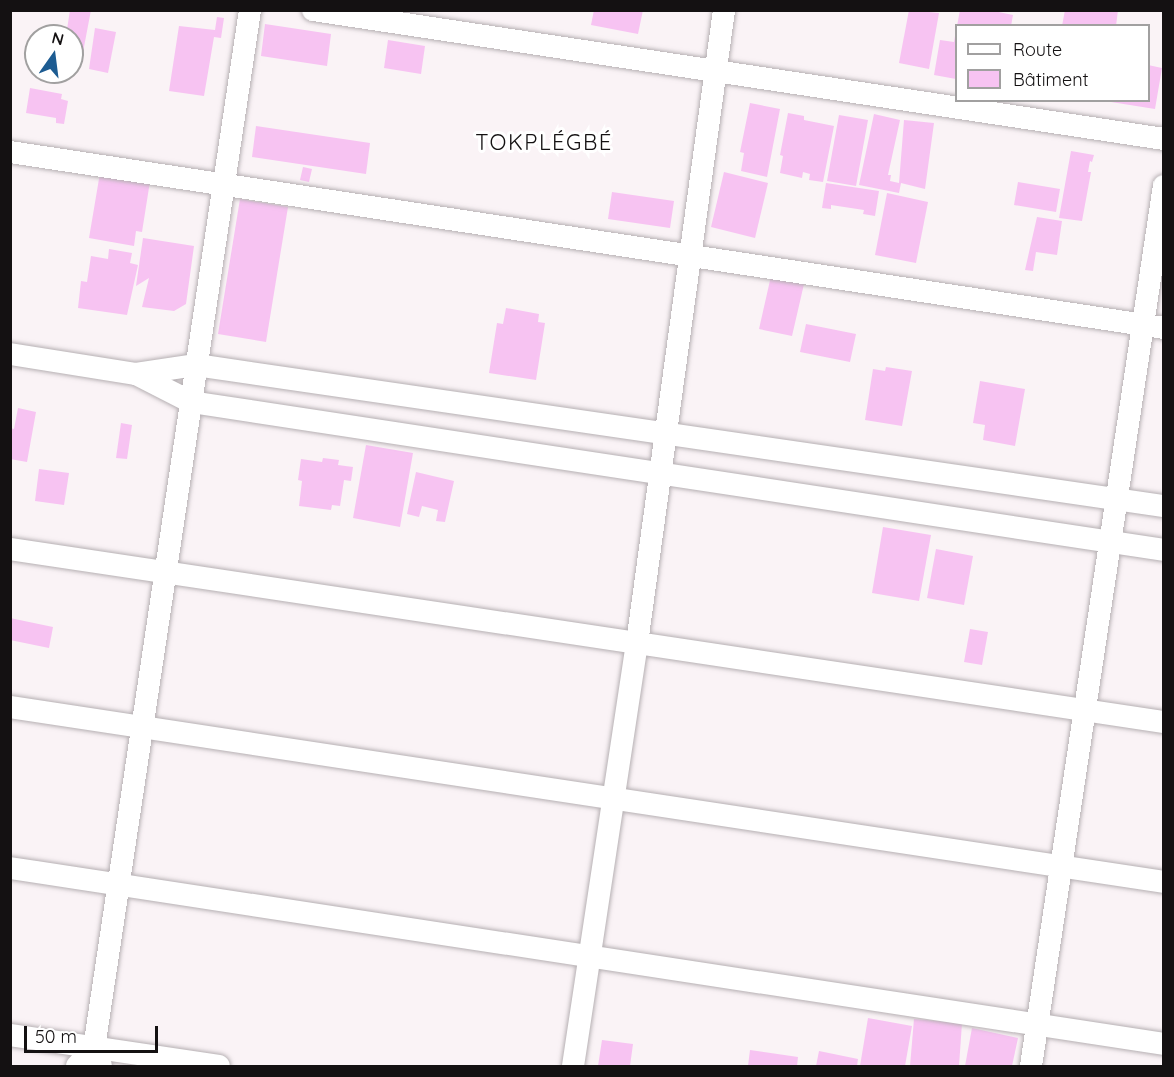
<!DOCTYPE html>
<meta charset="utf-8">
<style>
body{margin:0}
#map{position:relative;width:1174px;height:1077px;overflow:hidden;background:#faf3f6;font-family:Quicksand,sans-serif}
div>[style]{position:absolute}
.building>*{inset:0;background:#f7c3f2}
.roads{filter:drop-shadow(0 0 2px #b6b0b3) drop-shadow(0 0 2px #b6b0b3)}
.minor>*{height:22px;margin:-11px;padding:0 11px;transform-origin:11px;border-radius:11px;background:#fff}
span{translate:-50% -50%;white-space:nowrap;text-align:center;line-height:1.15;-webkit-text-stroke:6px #fff;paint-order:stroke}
.neighbourhood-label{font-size:22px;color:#141112;letter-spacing:1.5px}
.frame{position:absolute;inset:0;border:12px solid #141112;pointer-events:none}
.legend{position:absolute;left:955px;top:24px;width:195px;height:78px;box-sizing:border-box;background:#fff;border:2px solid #a1a0a0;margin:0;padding:8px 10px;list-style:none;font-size:18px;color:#141112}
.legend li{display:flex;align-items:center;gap:12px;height:30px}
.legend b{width:30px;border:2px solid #a1a0a0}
.north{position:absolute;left:24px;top:24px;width:60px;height:60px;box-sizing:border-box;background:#fff;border:2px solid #a1a0a0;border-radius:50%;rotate:14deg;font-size:16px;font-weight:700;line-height:24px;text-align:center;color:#141112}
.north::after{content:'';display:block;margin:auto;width:21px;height:27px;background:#1d5c92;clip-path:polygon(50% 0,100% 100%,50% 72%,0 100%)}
.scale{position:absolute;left:24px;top:1026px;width:134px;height:27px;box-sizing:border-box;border:3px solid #141112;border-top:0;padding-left:8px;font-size:18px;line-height:21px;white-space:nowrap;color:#141112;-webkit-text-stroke:4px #fff;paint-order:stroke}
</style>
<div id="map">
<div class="building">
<i style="clip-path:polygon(70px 10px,91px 10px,80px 68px,72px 66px,72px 36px,66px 36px)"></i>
<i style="clip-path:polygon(594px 10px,643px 10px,638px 34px,591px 25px)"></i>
<i style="clip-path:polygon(909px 10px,939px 13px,929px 69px,899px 63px)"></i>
<i style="clip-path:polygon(960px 10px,989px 10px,1013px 15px,1011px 26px,957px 26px)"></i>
<i style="clip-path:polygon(1065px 10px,1118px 10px,1116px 26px,1062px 26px)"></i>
<i style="clip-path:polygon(217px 17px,224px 18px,221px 38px,214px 37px,204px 96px,169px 91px,179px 26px,215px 30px)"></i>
<i style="clip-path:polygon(265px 24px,331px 34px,327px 66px,261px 56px)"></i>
<i style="clip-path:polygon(95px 28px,116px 32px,108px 73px,89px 69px)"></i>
<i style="clip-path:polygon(955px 36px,956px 79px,934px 75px,940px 40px,954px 42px)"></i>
<i style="clip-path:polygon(388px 40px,425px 46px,421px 74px,384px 68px)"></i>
<i style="clip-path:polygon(1148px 65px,1162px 68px,1155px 109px,1111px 102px,1148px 100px)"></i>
<i style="clip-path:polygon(30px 88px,62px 94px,61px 99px,68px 101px,64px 124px,56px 123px,56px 118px,26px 113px)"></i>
<i style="clip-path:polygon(750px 103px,780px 109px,767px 177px,741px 171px,744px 153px,740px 152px)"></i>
<i style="clip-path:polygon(788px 113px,804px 116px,804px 120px,834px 126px,823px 182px,809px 180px,810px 174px,803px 172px,802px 178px,780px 173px,783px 156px,780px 155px)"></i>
<i style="clip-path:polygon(874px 114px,900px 120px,888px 175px,891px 175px,890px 181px,899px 183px,904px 120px,934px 123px,925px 189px,901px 183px,899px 193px,859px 185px)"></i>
<i style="clip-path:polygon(839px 115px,868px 120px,856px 186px,827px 181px)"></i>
<i style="clip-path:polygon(256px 126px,370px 143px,366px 174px,252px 157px)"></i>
<i style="clip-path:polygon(1071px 151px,1094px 155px,1092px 162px,1090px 161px,1088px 172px,1091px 172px,1082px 221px,1059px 218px)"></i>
<i style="clip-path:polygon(101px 167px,151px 175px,142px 232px,136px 231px,134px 246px,89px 238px)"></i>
<i style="clip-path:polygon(303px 167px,312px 169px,309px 182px,300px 180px)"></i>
<i style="clip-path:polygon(724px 172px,768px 183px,755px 238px,711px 227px)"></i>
<i style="clip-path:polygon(1018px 182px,1060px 189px,1056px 212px,1014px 205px)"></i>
<i style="clip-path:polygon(826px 183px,879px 191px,875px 216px,863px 214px,864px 210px,831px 205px,831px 209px,822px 208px)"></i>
<i style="clip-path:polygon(612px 192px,674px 201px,670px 228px,608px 219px)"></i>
<i style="clip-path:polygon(887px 193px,928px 202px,916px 263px,875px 255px)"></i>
<i style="clip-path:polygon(240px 199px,288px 207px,266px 342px,218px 334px)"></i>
<i style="clip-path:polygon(1037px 217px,1062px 221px,1057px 255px,1036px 252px,1033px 271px,1025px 270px)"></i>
<i style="clip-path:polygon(143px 238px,194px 246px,186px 304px,174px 311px,142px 307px,149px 278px,136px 286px)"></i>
<i style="clip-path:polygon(109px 249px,132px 253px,130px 263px,138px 265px,127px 315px,78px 308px,81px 281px,87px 282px,91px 256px,108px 259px)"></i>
<i style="clip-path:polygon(771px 276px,804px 284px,792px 336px,759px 329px)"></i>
<i style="clip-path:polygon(506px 308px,539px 314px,538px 322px,545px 323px,536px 380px,489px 373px,497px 323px,503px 324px)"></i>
<i style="clip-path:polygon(806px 324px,856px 334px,850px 362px,800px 352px)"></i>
<i style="clip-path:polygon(886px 367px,912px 371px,902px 426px,865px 420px,873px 369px,885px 371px)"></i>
<i style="clip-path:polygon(980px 381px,1025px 389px,1015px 446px,983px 440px,985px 425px,973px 423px)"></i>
<i style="clip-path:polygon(18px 408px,36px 412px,27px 462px,10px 459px,10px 428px,14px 429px)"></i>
<i style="clip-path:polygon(121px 423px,132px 425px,127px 459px,116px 458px)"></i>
<i style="clip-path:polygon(366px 445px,413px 453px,400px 527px,353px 518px)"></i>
<i style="clip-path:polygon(323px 458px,339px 460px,338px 465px,353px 467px,351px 481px,344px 480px,340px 506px,332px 505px,331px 510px,299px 506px,302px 481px,298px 480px,301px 459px,322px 462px)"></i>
<i style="clip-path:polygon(39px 469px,69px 473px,64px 505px,35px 501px)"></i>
<i style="clip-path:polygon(416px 472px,454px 481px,445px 522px,436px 521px,438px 510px,422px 506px,419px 517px,407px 514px)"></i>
<i style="clip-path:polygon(883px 527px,931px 535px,919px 601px,872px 593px)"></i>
<i style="clip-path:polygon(936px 549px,973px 556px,964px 605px,927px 598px)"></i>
<i style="clip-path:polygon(10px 618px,53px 627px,49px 648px,10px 640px)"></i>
<i style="clip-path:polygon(970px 629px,988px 632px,982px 665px,964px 662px)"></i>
<i style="clip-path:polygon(868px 1018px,912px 1026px,905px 1066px,860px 1066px)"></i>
<i style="clip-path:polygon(914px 1019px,962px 1023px,959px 1066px,910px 1066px)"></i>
<i style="clip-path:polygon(972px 1028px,1018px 1038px,1012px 1066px,965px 1066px)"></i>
<i style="clip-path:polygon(602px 1040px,633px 1044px,630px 1066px,598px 1066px)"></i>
<i style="clip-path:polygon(750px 1050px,798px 1057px,797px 1066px,748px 1066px)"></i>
<i style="clip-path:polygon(819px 1051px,858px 1059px,857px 1066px,816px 1066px)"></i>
</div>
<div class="roads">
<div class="minor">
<i style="left:313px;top:10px;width:861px;rotate:8.62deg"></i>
<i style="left:10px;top:152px;width:1167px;rotate:8.67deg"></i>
<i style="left:10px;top:354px;width:128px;rotate:9deg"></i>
<i style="left:136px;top:374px;width:61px;rotate:-8.5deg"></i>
<i style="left:196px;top:365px;width:978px;rotate:8.29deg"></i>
<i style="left:136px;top:374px;width:62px;rotate:27deg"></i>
<i style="left:191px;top:402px;width:984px;rotate:8.65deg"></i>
<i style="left:10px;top:549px;width:1167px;rotate:8.53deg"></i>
<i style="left:10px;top:707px;width:1167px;rotate:8.62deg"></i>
<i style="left:10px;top:868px;width:1167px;rotate:8.67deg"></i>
<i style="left:10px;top:1035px;width:211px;rotate:8.4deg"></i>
<i style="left:77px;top:1066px;width:25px;rotate:-47deg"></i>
<i style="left:101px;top:1066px;width:19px;rotate:-111deg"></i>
<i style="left:94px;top:1048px;width:1050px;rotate:-81.45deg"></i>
<i style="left:573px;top:1066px;width:428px;rotate:-81.4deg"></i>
<i style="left:637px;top:643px;width:639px;rotate:-82.17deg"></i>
<i style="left:1031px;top:1066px;width:890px;rotate:-81.41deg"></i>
</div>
</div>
<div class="neighbourhood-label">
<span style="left:544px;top:143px">TOKPLÉGBÉ</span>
</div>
<div class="frame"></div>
<ul class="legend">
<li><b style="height:8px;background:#fff"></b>Route</li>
<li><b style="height:16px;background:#f7c3f2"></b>Bâtiment</li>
</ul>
<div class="north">N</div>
<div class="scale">50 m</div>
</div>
